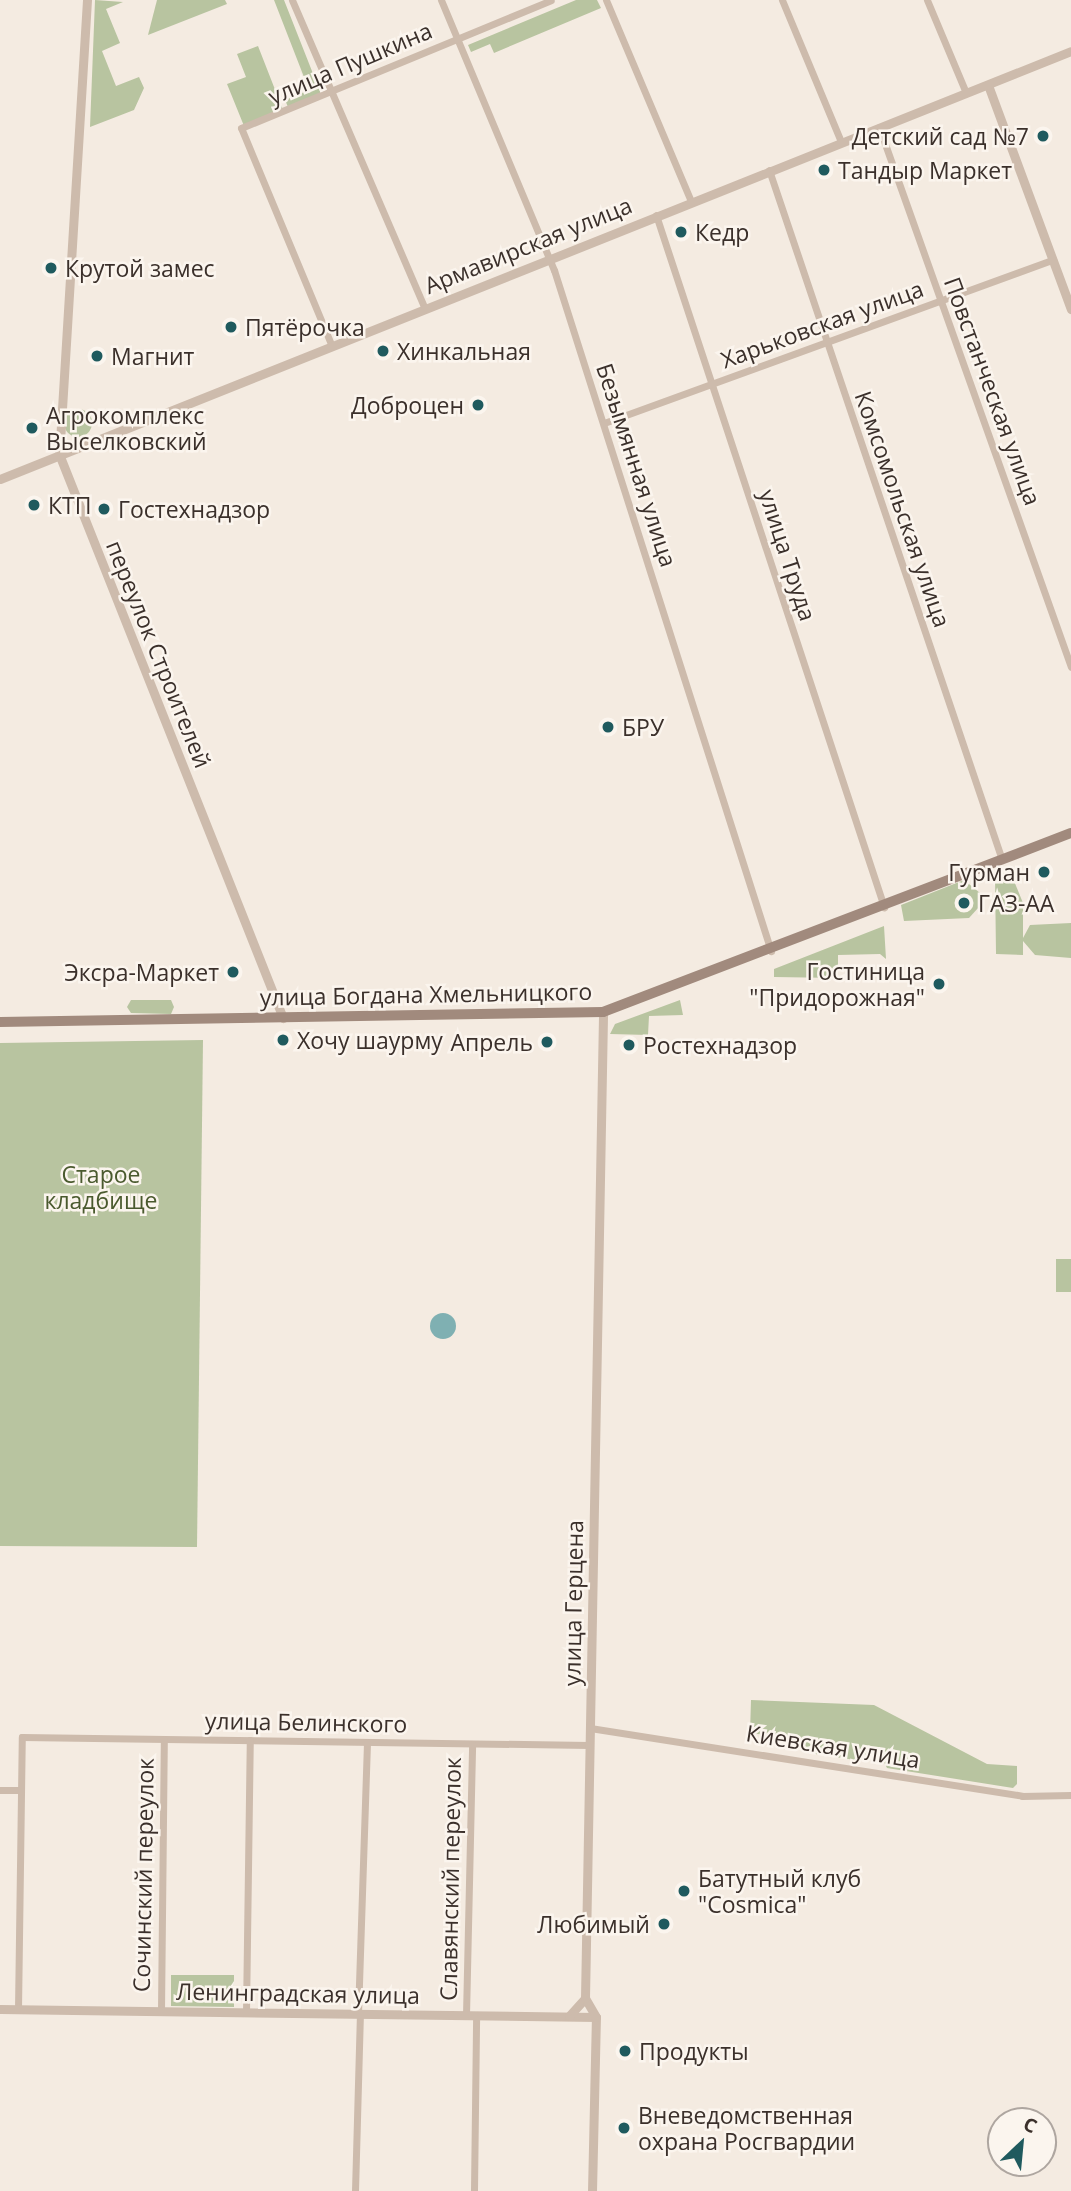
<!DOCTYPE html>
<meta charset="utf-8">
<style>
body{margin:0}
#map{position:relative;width:1071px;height:2191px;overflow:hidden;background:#f4ebe1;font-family:"Open Sans",sans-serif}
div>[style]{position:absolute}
.green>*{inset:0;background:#b8c4a0}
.round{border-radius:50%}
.water>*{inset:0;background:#7fb0b2}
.minor>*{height:7px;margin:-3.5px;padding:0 3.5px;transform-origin:3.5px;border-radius:3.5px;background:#cdbbac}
.tertiary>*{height:9px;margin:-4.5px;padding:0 4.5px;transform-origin:4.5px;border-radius:4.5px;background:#cdbbac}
.secondary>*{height:10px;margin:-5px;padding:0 5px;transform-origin:5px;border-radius:5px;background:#a18a7d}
.dots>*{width:19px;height:19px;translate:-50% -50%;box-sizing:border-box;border:4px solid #fbf5ee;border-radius:50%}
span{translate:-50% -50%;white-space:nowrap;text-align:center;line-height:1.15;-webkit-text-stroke:5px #fbf5ee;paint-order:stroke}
.street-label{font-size:23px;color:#3b302b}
.poi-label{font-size:23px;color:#3b302b}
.right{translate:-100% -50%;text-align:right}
.left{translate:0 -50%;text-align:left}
.park-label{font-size:23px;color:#4a5a2e}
.north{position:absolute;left:987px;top:2107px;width:70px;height:70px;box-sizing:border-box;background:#fbf5ee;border:2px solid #aea6a0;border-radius:50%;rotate:26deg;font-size:19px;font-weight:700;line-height:28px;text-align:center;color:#3b302b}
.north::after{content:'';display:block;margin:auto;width:24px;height:32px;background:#1f5a5e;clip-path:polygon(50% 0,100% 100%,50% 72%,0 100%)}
</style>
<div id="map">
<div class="green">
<i style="clip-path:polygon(95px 0,123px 2px,106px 9px,120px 43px,102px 51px,116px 86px,139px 77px,144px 88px,134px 110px,90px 127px)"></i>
<i style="clip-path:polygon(157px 0,225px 0,227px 4px,148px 35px)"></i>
<i style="clip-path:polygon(274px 0,284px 0,321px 94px,288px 107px,285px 100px,309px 90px)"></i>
<i style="clip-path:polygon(576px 0,597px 0,601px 8px,494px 53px,490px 44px,471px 52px,468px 45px)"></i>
<i style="clip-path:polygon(258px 46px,283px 110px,244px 126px,227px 84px,246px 77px,237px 54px)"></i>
<i class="round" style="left:64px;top:409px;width:28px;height:28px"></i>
<i style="clip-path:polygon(1010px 871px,1023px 903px,1023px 938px,1030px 925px,1071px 923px,1071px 958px,1035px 955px,1023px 941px,1023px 955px,996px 954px,995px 876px)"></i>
<i style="clip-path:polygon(964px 880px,980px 893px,979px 907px,969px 918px,904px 921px,901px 905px)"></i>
<i style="clip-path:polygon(884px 926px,886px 959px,880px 954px,838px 955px,838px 978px,774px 977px,774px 969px)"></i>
<i style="clip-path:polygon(131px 1000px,171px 1000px,174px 1007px,171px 1014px,131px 1013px,127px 1007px)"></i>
<i style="clip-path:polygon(680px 1000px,683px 1015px,649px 1016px,648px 1035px,610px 1034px,615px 1024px)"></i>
<i style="clip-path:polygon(203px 1040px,197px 1547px,0 1546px,0 1043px)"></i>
<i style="clip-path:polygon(1056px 1259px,1071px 1259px,1071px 1292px,1056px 1292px)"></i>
<i style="clip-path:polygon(751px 1700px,874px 1705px,987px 1764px,1017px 1766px,1017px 1784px,1013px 1788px,887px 1768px,882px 1758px,862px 1754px,855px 1760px,802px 1752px,792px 1738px,750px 1733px)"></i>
<i style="clip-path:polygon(171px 1975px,234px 1975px,234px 2007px,171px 2006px)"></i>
</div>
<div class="water">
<i class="round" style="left:430px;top:1313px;width:26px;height:26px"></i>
</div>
<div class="minor">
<i style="left:292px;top:0;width:334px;rotate:66.7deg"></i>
<i style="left:441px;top:0;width:293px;rotate:67.3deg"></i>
<i style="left:554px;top:270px;width:715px;rotate:72.33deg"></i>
<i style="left:606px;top:0;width:218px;rotate:67.1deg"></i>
<i style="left:782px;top:0;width:154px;rotate:67.4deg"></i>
<i style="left:927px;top:0;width:101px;rotate:67.2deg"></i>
<i style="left:879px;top:127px;width:573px;rotate:70.43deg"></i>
<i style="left:769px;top:170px;width:728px;rotate:71.34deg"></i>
<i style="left:656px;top:215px;width:729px;rotate:71.76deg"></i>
<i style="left:331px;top:344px;width:234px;rotate:-112.6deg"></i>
<i style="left:241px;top:128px;width:335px;rotate:-22.4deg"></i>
<i style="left:604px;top:423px;width:478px;rotate:-20deg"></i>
<i style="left:590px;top:1728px;width:437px;rotate:8.9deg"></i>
<i style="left:1022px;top:1796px;width:49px;rotate:-1.2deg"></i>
<i style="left:0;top:1790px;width:21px"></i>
<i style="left:18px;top:2009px;width:272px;rotate:-89.2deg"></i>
<i style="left:22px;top:1737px;width:567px;rotate:0.81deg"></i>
<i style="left:161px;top:2011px;width:272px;rotate:-89.4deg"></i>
<i style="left:246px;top:2012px;width:272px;rotate:-89.2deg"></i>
<i style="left:358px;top:2014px;width:272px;rotate:-88.1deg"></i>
<i style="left:466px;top:2015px;width:271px;rotate:-88.7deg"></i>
<i style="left:355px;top:2191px;width:177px;rotate:-88.4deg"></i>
<i style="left:474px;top:2191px;width:176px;rotate:-89.3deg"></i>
</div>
<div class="tertiary">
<i style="left:87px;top:0;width:455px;rotate:93.5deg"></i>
<i style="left:59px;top:454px;width:607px;rotate:68.34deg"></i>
<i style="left:988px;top:85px;width:239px;rotate:69.7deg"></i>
<i style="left:0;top:479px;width:1153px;rotate:-21.78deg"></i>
<i style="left:0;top:2009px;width:596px;rotate:0.77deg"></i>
<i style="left:569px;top:2016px;width:24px;rotate:-48deg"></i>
<i style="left:592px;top:2191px;width:174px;rotate:-88.7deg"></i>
<i style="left:596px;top:2017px;width:22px;rotate:-120deg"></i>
<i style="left:585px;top:1998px;width:986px;rotate:-88.95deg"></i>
</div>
<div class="secondary">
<i style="left:0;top:1022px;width:603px;rotate:-0.95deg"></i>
<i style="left:603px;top:1012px;width:501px;rotate:-20.93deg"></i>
</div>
<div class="dots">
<i style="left:1043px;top:136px;background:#1f5a5e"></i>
<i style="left:824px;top:170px;background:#1f5a5e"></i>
<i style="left:681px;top:232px;background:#1f5a5e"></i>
<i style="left:51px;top:268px;background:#1f5a5e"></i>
<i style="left:231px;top:327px;background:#1f5a5e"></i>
<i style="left:383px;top:351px;background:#1f5a5e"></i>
<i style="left:97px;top:356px;background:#1f5a5e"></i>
<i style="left:478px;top:405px;background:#1f5a5e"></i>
<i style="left:32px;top:428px;background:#1f5a5e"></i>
<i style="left:34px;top:505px;background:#1f5a5e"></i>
<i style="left:104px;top:509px;background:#1f5a5e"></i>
<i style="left:608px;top:727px;background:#1f5a5e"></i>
<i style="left:1044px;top:872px;background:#1f5a5e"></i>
<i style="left:964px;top:903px;background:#1f5a5e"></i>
<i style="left:233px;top:972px;background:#1f5a5e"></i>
<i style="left:939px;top:984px;background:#1f5a5e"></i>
<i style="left:283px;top:1040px;background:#1f5a5e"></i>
<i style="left:547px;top:1042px;background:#1f5a5e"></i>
<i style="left:629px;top:1045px;background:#1f5a5e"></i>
<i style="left:684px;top:1891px;background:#1f5a5e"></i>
<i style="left:664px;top:1924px;background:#1f5a5e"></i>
<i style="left:625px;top:2051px;background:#1f5a5e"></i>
<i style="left:624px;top:2128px;background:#1f5a5e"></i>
</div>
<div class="street-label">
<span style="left:350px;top:63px;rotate:-23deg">улица Пушкина</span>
<span style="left:528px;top:245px;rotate:-22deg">Армавирская улица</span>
<span style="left:822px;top:324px;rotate:-20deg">Харьковская улица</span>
<span style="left:993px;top:391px;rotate:70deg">Повстанческая улица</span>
<span style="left:637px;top:465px;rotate:72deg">Безымянная улица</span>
<span style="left:903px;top:509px;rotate:71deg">Комсомольская улица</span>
<span style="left:788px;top:555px;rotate:72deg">улица Труда</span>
<span style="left:159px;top:654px;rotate:68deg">переулок Строителей</span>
<span style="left:426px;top:994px;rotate:-1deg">улица Богдана Хмельницкого</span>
<span style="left:573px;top:1603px;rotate:-89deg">улица Герцена</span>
<span style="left:306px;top:1722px;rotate:1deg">улица Белинского</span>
<span style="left:833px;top:1746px;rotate:9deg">Киевская улица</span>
<span style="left:143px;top:1875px;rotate:-89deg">Сочинский переулок</span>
<span style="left:450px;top:1879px;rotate:-89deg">Славянский переулок</span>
<span style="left:298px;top:1993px;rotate:1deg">Ленинградская улица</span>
</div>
<div class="poi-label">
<span class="right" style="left:1029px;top:136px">Детский сад №7</span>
<span class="left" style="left:838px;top:170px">Тандыр Маркет</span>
<span class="left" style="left:695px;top:232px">Кедр</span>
<span class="left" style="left:65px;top:268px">Крутой замес</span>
<span class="left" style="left:245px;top:327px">Пятёрочка</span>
<span class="left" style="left:397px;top:351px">Хинкальная</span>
<span class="left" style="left:111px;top:356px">Магнит</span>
<span class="right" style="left:464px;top:405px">Доброцен</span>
<span class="left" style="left:46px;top:428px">Агрокомплекс<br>Выселковский</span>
<span class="left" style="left:48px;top:505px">КТП</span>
<span class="left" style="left:118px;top:509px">Гостехнадзор</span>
<span class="left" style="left:622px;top:727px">БРУ</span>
<span class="right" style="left:1030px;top:872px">Гурман</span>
<span class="left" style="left:978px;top:903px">ГАЗ-АА</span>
<span class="right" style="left:925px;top:984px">Гостиница<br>"Придорожная"</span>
<span class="right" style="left:219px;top:972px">Эксра-Маркет</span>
<span class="left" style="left:297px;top:1040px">Хочу шаурму</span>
<span class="right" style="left:533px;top:1042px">Апрель</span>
<span class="left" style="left:643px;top:1045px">Ростехнадзор</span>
<span class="left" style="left:698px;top:1891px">Батутный клуб<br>"Cosmica"</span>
<span class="right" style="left:650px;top:1924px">Любимый</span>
<span class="left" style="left:639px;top:2051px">Продукты</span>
<span class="left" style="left:638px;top:2128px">Вневедомственная<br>охрана Росгвардии</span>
</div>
<div class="park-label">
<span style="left:101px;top:1187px">Старое<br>кладбище</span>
</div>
<div class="north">С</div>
</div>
